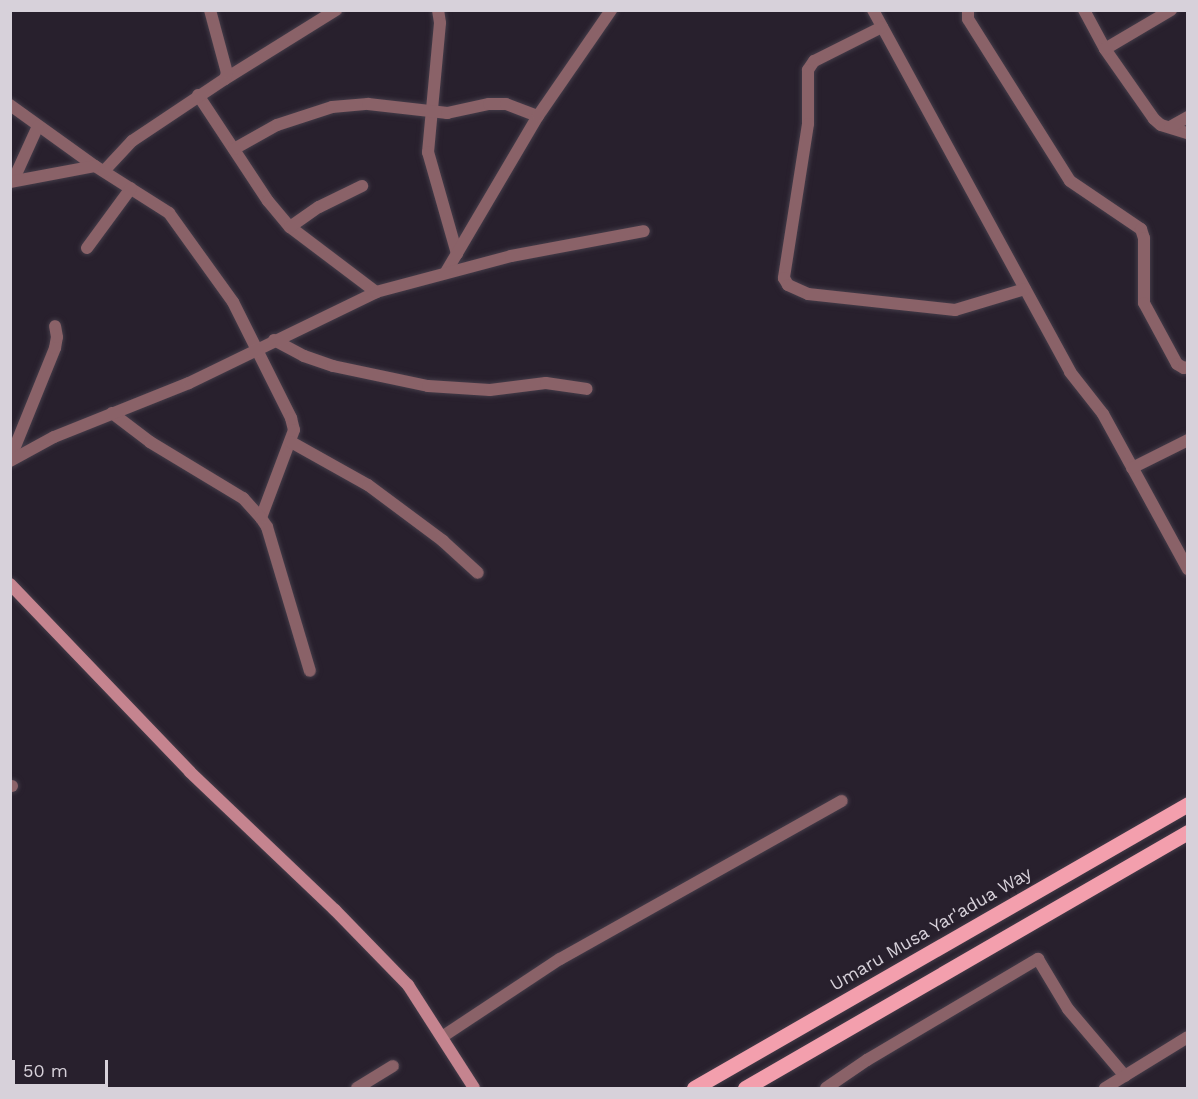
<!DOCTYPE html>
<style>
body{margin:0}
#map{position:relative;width:1198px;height:1099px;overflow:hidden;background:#28202d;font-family:"Work Sans",sans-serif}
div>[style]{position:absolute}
.roads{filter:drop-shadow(0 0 2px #443c49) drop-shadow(0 0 2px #443c49)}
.street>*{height:12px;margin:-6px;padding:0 6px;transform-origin:6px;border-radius:6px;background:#8a6268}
.secondary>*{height:12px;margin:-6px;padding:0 6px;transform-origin:6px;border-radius:6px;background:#c5848f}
.primary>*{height:15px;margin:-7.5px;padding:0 7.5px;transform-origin:7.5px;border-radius:7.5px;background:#f39fad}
span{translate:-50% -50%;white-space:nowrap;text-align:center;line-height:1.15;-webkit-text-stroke:4.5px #28202d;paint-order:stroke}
.street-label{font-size:18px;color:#d7d1da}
.frame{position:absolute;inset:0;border:12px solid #d7d1da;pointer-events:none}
.scale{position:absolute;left:12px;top:1060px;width:96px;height:27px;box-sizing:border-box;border:3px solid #d7d1da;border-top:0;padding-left:8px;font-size:18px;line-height:21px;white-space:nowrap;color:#d7d1da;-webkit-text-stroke:4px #28202d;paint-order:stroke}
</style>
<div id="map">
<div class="roads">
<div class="street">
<i style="left:438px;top:10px;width:13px;rotate:81deg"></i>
<i style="left:440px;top:23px;width:130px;rotate:95.3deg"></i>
<i style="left:428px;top:152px;width:106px;rotate:74.1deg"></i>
<i style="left:873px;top:10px;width:412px;rotate:61.4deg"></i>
<i style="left:1070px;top:372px;width:53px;rotate:51.8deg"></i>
<i style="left:1103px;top:414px;width:177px;rotate:61.3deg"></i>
<i style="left:968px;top:10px;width:9px;rotate:90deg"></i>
<i style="left:968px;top:19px;width:191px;rotate:57.8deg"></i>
<i style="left:1070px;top:181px;width:86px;rotate:34.1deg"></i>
<i style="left:1141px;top:229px;width:9px;rotate:72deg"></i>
<i style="left:1144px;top:238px;width:65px;rotate:90deg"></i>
<i style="left:1144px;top:303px;width:69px;rotate:61.6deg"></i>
<i style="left:1177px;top:364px;width:8px;rotate:30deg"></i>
<i style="left:1184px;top:368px;width:4px;rotate:-14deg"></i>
<i style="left:1084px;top:10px;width:44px;rotate:61.7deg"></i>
<i style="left:1105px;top:49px;width:85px;rotate:55deg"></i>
<i style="left:1154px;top:119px;width:9px;rotate:41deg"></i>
<i style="left:1161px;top:125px;width:28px;rotate:17deg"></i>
<i style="left:882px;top:27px;width:76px;rotate:153.4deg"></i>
<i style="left:814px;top:61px;width:11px;rotate:124deg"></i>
<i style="left:808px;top:70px;width:54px;rotate:90deg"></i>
<i style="left:808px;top:124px;width:156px;rotate:98.9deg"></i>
<i style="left:784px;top:278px;width:8px;rotate:60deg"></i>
<i style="left:788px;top:285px;width:22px;rotate:24deg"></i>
<i style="left:808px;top:294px;width:148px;rotate:6.2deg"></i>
<i style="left:955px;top:310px;width:73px;rotate:-16.7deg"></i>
<i style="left:1105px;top:49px;width:77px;rotate:-30.6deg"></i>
<i style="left:225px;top:79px;width:131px;rotate:-31.9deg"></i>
<i style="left:198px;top:95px;width:127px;rotate:56.6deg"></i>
<i style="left:268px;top:201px;width:34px;rotate:50deg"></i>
<i style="left:290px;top:227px;width:108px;rotate:37.1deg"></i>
<i style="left:10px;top:105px;width:105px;rotate:35.7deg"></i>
<i style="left:95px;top:166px;width:88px;rotate:32.4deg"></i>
<i style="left:169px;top:213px;width:110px;rotate:54.3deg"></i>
<i style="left:233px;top:302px;width:130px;rotate:63.4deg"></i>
<i style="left:291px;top:418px;width:12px;rotate:76deg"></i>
<i style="left:294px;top:430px;width:94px;rotate:110.6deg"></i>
<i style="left:1170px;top:127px;width:21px;rotate:-29deg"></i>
<i style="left:234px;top:149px;width:49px;rotate:-29.2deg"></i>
<i style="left:277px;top:125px;width:58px;rotate:-18.1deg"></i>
<i style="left:332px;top:107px;width:36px;rotate:-5deg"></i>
<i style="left:368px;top:104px;width:80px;rotate:6.5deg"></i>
<i style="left:447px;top:113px;width:43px;rotate:-12.1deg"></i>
<i style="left:489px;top:104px;width:17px"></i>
<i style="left:506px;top:104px;width:34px;rotate:21deg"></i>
<i style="left:104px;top:171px;width:41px;rotate:-47deg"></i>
<i style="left:132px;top:141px;width:112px;rotate:-33.7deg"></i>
<i style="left:225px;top:79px;width:6px;rotate:-72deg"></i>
<i style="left:227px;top:73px;width:65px;rotate:-105.1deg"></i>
<i style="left:13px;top:181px;width:60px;rotate:-65.6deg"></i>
<i style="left:10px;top:182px;width:86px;rotate:-10.7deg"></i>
<i style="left:290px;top:227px;width:35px;rotate:-35deg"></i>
<i style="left:319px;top:207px;width:48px;rotate:-26deg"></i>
<i style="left:87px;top:248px;width:74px;rotate:-53.7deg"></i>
<i style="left:446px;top:272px;width:181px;rotate:-59.5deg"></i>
<i style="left:538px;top:116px;width:129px;rotate:-55.4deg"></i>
<i style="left:274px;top:340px;width:34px;rotate:28deg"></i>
<i style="left:304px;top:356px;width:31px;rotate:19deg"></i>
<i style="left:333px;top:366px;width:97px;rotate:11.9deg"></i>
<i style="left:428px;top:386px;width:62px;rotate:3.7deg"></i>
<i style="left:490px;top:390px;width:56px;rotate:-7.1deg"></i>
<i style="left:546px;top:383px;width:41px;rotate:8.3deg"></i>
<i style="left:112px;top:413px;width:48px;rotate:37.3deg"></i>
<i style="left:150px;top:442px;width:109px;rotate:31.1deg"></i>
<i style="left:243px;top:498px;width:27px;rotate:48deg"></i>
<i style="left:261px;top:518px;width:11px;rotate:56deg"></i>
<i style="left:267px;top:527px;width:150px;rotate:73.4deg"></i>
<i style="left:291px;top:442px;width:88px;rotate:29.2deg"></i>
<i style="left:368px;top:485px;width:94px;rotate:36.7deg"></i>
<i style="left:443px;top:541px;width:47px;rotate:42.4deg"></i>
<i style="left:10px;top:459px;width:120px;rotate:-67.9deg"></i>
<i style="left:55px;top:348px;width:11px;rotate:-80deg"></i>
<i style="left:57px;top:337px;width:11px;rotate:-100deg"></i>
<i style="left:10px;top:461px;width:50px;rotate:-28.6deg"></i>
<i style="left:54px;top:437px;width:145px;rotate:-21.8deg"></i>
<i style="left:189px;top:383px;width:208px;rotate:-25.9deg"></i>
<i style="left:376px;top:292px;width:140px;rotate:-14.9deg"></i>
<i style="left:511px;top:256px;width:135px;rotate:-10.6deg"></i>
<i style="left:1132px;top:468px;width:63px;rotate:-26.6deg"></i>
<i style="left:10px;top:786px;width:2px"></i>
<i style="left:442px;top:1037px;width:141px;rotate:-33.5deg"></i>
<i style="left:560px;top:959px;width:323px;rotate:-29.3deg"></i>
<i style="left:357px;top:1088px;width:42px;rotate:-31.4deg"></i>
<i style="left:826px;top:1088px;width:50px;rotate:-34.3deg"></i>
<i style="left:867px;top:1060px;width:199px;rotate:-30.6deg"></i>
<i style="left:1038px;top:959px;width:58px;rotate:59deg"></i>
<i style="left:1068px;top:1009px;width:88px;rotate:49.6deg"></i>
<i style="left:1105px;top:1088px;width:97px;rotate:-31.6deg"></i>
</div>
<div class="secondary">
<i style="left:10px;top:584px;width:260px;rotate:46.2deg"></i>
<i style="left:190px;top:772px;width:200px;rotate:43.6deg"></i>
<i style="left:335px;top:910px;width:105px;rotate:45.8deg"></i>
<i style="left:408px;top:985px;width:122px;rotate:57.3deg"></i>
</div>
<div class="primary">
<i style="left:694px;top:1088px;width:570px;rotate:-29.89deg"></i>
<i style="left:745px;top:1088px;width:512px;rotate:-30.02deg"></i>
</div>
</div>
<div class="street-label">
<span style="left:931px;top:929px;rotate:-30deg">Umaru Musa Yar'adua Way</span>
</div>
<div class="frame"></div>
<div class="scale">50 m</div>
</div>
